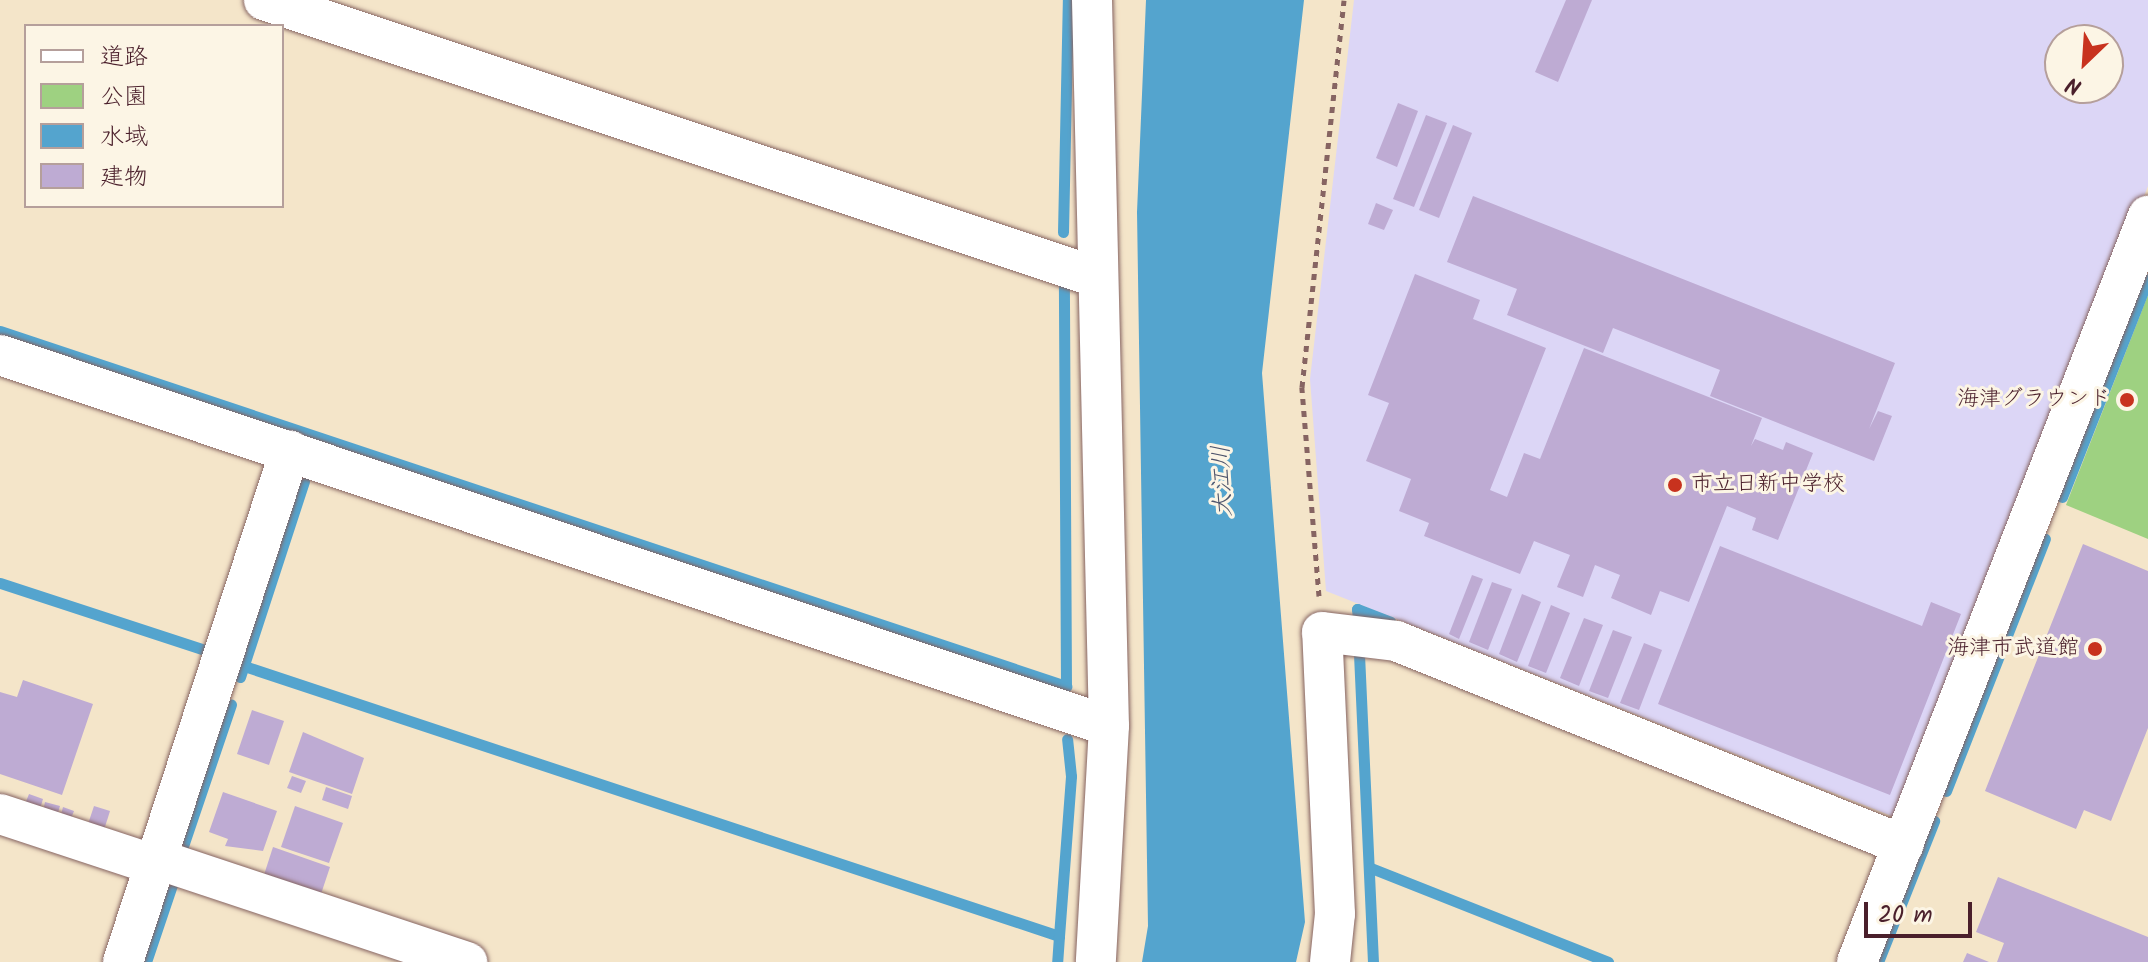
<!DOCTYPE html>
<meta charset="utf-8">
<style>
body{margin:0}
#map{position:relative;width:2148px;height:962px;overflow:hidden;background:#f4e5c9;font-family:Kalam,"Klee One",sans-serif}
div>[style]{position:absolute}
.built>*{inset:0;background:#dcd6f6}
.green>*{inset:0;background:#9ed181}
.water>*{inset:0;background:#54a4ce}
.stream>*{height:11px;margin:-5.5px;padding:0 5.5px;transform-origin:5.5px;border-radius:5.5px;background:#54a4ce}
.building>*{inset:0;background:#beabd3}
.path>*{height:5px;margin-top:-2.5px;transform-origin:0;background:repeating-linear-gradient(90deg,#866462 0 6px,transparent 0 12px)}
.roads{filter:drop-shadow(0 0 2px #866462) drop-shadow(0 0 2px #866462)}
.minor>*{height:40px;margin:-20px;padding:0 20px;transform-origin:20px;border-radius:20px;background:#fff}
.dots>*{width:22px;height:22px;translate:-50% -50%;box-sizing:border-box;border:4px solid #fcf5e5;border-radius:50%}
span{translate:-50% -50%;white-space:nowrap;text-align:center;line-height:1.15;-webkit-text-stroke:6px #fcf5e5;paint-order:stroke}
.poi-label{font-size:22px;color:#4a1f2b}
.right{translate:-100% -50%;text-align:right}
.left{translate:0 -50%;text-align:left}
.water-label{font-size:24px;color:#4e546c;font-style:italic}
.legend{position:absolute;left:24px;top:24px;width:260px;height:184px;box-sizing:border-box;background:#fcf5e5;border:2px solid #b59f9b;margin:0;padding:10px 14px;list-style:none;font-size:24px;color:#4a1f2b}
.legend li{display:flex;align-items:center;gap:16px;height:40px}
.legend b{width:40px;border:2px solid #b59f9b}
.north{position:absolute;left:2044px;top:24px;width:80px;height:80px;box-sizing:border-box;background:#fcf5e5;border:2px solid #b59f9b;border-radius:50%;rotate:205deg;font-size:22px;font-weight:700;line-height:32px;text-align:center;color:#4a1f2b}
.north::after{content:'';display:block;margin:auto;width:28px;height:36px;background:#c8321e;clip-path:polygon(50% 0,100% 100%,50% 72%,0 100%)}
.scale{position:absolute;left:1864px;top:902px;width:108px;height:36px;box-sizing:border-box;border:4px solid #4a1f2b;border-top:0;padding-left:10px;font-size:24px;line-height:28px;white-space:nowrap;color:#4a1f2b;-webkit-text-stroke:6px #fcf5e5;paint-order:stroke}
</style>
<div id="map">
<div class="built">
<i style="clip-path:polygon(evenodd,1354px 0,2148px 0,2148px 186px,1899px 819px,1326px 591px,1310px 379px,1354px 0,2060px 40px,2108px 40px,2108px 88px,2060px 88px,2060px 40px)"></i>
</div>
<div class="green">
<i style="clip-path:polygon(2148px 295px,2148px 539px,2066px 505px)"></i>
</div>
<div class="water">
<i style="clip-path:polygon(1146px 0,1304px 0,1262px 373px,1305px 922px,1296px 962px,1142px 962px,1148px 926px,1137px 212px)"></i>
</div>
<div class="stream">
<i style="left:1063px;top:232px;width:232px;rotate:-88.8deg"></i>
<i style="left:0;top:331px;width:1124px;rotate:18.42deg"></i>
<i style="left:1066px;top:686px;width:409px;rotate:-90.3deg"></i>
<i style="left:2062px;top:497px;width:234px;rotate:-68.5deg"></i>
<i style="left:0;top:583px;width:222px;rotate:18.1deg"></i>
<i style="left:1358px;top:620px;width:11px;rotate:-95deg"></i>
<i style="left:1357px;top:609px;width:36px;rotate:21deg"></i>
<i style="left:1359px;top:654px;width:308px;rotate:87.4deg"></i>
<i style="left:235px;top:663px;width:868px;rotate:18.33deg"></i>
<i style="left:1059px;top:936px;width:26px;rotate:94deg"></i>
<i style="left:240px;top:677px;width:206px;rotate:-71.9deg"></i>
<i style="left:1946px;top:791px;width:271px;rotate:-68.6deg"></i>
<i style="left:180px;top:855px;width:159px;rotate:-71.3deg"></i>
<i style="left:1371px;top:868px;width:255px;rotate:21.6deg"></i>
<i style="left:1059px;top:936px;width:160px;rotate:-85.7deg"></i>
<i style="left:1071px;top:776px;width:37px;rotate:-96deg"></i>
<i style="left:146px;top:962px;width:84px;rotate:-71.4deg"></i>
<i style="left:1878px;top:962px;width:152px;rotate:-68.3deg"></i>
</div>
<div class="building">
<i style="clip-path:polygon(1566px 0,1592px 0,1558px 82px,1535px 72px)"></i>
<i style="clip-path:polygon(1398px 103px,1418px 111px,1397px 167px,1376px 158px)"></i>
<i style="clip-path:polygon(1426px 115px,1447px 123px,1414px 207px,1393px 199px)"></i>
<i style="clip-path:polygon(1453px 125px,1472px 133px,1439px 218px,1419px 210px)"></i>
<i style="clip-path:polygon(1473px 196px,1895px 363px,1869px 429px,1878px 411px,1892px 416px,1874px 461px,1710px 396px,1720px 370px,1613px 328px,1603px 353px,1507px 315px,1517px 289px,1447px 262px)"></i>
<i style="clip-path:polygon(1376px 203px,1393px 210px,1384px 230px,1368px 224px)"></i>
<i style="clip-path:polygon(1415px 274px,1480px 300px,1473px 319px,1546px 348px,1490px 490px,1507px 497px,1524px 453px,1540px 459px,1584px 348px,1762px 418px,1751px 446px,1755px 439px,1783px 450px,1786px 442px,1813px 453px,1778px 540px,1752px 530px,1756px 518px,1727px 506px,1689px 602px,1660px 591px,1651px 615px,1611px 598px,1620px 575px,1595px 565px,1583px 597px,1557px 587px,1570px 555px,1534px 541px,1520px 574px,1424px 536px,1429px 523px,1399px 511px,1411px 479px,1366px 461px,1389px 403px,1368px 395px)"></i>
<i style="clip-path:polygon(2083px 544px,2148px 571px,2148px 728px,2111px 821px,2084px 810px,2076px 829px,1985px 791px)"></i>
<i style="clip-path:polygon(1720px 546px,1922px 626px,1931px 602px,1961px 614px,1890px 795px,1658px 704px)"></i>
<i style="clip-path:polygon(1472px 575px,1483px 579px,1459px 639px,1449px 634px)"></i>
<i style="clip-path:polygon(1492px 582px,1512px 589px,1488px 650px,1469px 642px)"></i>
<i style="clip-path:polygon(1522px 594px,1541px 602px,1517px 662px,1499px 654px)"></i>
<i style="clip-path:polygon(1551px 605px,1570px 613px,1546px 673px,1528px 666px)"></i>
<i style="clip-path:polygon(1584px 618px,1603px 625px,1579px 686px,1560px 678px)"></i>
<i style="clip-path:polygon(1613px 630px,1632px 637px,1608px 698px,1589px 691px)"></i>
<i style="clip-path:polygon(1644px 643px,1662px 650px,1639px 710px,1620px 703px)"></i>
<i style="clip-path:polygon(23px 680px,93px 704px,62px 795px,0 774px,0 692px,17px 697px)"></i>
<i style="clip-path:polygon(252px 710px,284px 721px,269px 765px,237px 754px)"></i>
<i style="clip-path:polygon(303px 732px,364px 758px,352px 794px,289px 772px)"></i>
<i style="clip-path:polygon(292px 776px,306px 781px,301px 793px,287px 788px)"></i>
<i style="clip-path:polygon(326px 787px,352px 796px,348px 809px,322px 800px)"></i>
<i style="clip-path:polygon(223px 792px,277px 811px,263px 851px,225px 846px,228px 839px,209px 832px)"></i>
<i style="clip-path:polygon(29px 794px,43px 799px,40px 809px,25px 804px)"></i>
<i style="clip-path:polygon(45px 802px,60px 806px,57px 816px,43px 811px)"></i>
<i style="clip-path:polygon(94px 806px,110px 811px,104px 830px,88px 824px)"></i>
<i style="clip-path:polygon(295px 806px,343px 823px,329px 863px,281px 847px)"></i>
<i style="clip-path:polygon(63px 807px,74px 811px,70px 821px,60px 818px)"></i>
<i style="clip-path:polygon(273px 847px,330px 867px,319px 900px,262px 881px)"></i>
<i style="clip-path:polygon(1998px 877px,2148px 937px,2148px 962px,1997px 962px,2004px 943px,1976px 932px)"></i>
<i style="clip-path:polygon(1967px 953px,1989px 962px,1963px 962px)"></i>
</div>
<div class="path">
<i style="left:1319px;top:596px;width:210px;rotate:-94.7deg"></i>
<i style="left:1302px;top:387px;width:389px;rotate:-83.8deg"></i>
</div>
<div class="roads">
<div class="minor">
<i style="left:264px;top:0;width:874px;rotate:18.41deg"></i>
<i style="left:1092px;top:0;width:726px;rotate:88.66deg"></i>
<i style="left:1109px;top:726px;width:236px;rotate:93.2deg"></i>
<i style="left:0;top:355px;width:1169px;rotate:18.5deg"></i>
<i style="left:0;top:814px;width:163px;rotate:18.2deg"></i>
<i style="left:157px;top:859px;width:327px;rotate:18.4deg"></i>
<i style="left:123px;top:962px;width:538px;rotate:-71.9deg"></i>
<i style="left:1330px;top:962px;width:48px;rotate:-84.1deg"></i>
<i style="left:1335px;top:914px;width:282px;rotate:-92.6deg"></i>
<i style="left:1322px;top:632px;width:75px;rotate:6.9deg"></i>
<i style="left:1396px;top:641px;width:547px;rotate:21.92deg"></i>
<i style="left:1857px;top:962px;width:801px;rotate:-68.69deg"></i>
</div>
</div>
<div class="dots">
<i style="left:2127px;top:400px;background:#c8321e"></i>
<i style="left:1675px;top:485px;background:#c8321e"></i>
<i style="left:2095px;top:649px;background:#c8321e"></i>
</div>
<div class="poi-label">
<span class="right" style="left:2111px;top:400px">海津グラウンド</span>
<span class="left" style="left:1691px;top:485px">市立日新中学校</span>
<span class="right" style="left:2079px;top:649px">海津市武道館</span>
</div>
<div class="water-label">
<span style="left:1223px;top:481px;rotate:-92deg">大江川</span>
</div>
<ul class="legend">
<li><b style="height:10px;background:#fff"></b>道路</li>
<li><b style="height:22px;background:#9ed181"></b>公園</li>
<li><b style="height:22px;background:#54a4ce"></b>水域</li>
<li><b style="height:22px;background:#beabd3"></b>建物</li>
</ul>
<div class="north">N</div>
<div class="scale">20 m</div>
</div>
